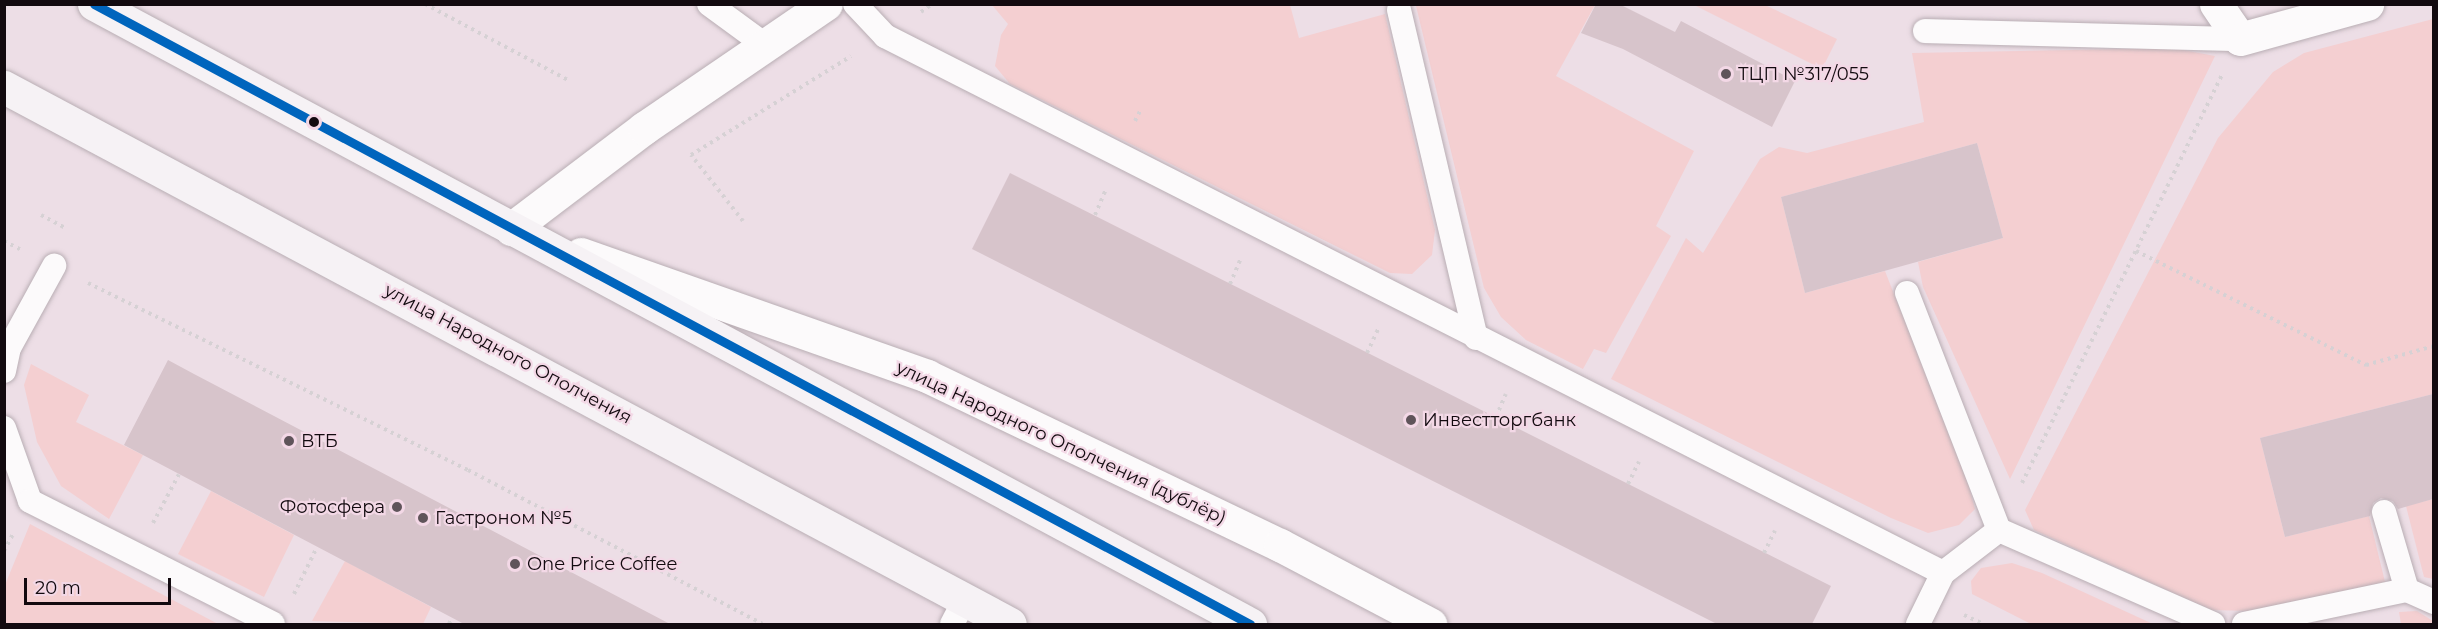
<!DOCTYPE html>
<meta charset="utf-8">
<style>
body{margin:0}
#map{position:relative;width:2438px;height:629px;overflow:hidden;background:#eddee6;font-family:Montserrat,sans-serif}
div>[style]{position:absolute}
.green>*{inset:0;background:#f4cfd1}
.building>*{inset:0;background:#d7c4cb}
.path>*{height:4px;margin-top:-2px;transform-origin:0;background:repeating-linear-gradient(90deg,#d6d1d4 0 3px,transparent 0 7.5px)}
.roads{filter:drop-shadow(0 0 2px #b9aeb4) drop-shadow(0 0 2px #b9aeb4)}
.service>*{height:24px;margin:-12px;padding:0 12px;transform-origin:12px;border-radius:12px;background:#fcfafb}
.minor>*{height:33px;margin:-16.5px;padding:0 16.5px;transform-origin:16.5px;border-radius:16.5px;background:#fcfafb}
.tertiary>*{height:33px;margin:-16.5px;padding:0 16.5px;transform-origin:16.5px;border-radius:16.5px;background:#fcfafb}
.secondary>*{height:33px;margin:-16.5px;padding:0 16.5px;transform-origin:16.5px;border-radius:16.5px;background:#f6f2f5}
.bus-1>*{height:9px;margin:-4.5px;padding:0 4.5px;transform-origin:4.5px;border-radius:4.5px;background:#0065bd}
.dots>*{width:16px;height:16px;translate:-50% -50%;box-sizing:border-box;border:3px solid #f3d8e6;border-radius:50%}
span{translate:-50% -50%;white-space:nowrap;text-align:center;line-height:1.15;-webkit-text-stroke:4.5px #f3d8e6;paint-order:stroke}
.poi-label{font-size:18px;color:#120a0f}
.left{translate:0 -50%;text-align:left}
.right{translate:-100% -50%;text-align:right}
.street-label{font-size:18px;color:#120a0f}
.frame{position:absolute;inset:0;border:6px solid #120a0f;pointer-events:none}
.scale{position:absolute;left:24px;top:578px;width:147px;height:27px;box-sizing:border-box;border:3px solid #120a0f;border-top:0;padding-left:8px;font-size:18px;line-height:21px;white-space:nowrap;color:#120a0f;-webkit-text-stroke:4px #f3d8e6;paint-order:stroke}
</style>
<div id="map">
<div class="green">
<i style="clip-path:polygon(992px 5px,1290px 5px,1299px 38px,1385px 14px,1435px 230px,1432px 255px,1412px 274px,1390px 273px,1010px 84px,995px 66px,1001px 35px,1008px 24px)"></i>
<i style="clip-path:polygon(1595px 5px,1556px 76px,1694px 151px,1656px 226px,1671px 236px,1606px 353px,1594px 349px,1583px 369px,1526px 340px,1501px 317px,1484px 288px,1416px 6px)"></i>
<i style="clip-path:polygon(1694px 5px,1765px 5px,1837px 39px,1822px 69px)"></i>
<i style="clip-path:polygon(2433px 19px,2433px 394px,2260px 438px,2285px 537px,2369px 516px,2385px 582px,2252px 611px,2211px 610px,2034px 530px,2025px 510px,2218px 138px,2273px 72px,2304px 53px)"></i>
<i style="clip-path:polygon(2173px 48px,2215px 56px,2010px 479px,1923px 287px,1918px 262px,2003px 238px,1977px 143px,1781px 197px,1805px 293px,1885px 271px,1969px 487px,1975px 509px,1959px 525px,1928px 533px,1891px 518px,1611px 379px,1686px 238px,1703px 253px,1760px 159px,1779px 147px,1807px 153px,1924px 122px,1912px 53px)"></i>
<i style="clip-path:polygon(31px 364px,89px 395px,76px 422px,143px 455px,109px 519px,61px 486px,37px 442px,24px 385px)"></i>
<i style="clip-path:polygon(211px 491px,294px 535px,264px 597px,178px 554px)"></i>
<i style="clip-path:polygon(2433px 499px,2433px 579px,2424px 577px,2406px 506px)"></i>
<i style="clip-path:polygon(30px 524px,218px 624px,5px 624px,5px 585px)"></i>
<i style="clip-path:polygon(345px 561px,431px 607px,423px 624px,312px 621px)"></i>
<i style="clip-path:polygon(2012px 563px,2042px 573px,2153px 624px,2031px 624px,1972px 594px,1971px 581px,1981px 568px)"></i>
<i style="clip-path:polygon(2417px 611px,2433px 621px,2433px 624px,2401px 624px,2399px 612px)"></i>
</div>
<div class="building">
<i style="clip-path:polygon(1596px 4px,1619px 4px,1675px 32px,1681px 21px,1795px 81px,1772px 127px,1623px 49px,1581px 33px)"></i>
<i style="clip-path:polygon(1977px 143px,2003px 238px,1805px 293px,1781px 197px)"></i>
<i style="clip-path:polygon(1010px 173px,1831px 586px,1812px 624px,1717px 624px,972px 249px)"></i>
<i style="clip-path:polygon(168px 360px,194px 374px,670px 624px,464px 624px,124px 445px)"></i>
<i style="clip-path:polygon(2433px 394px,2433px 499px,2398px 509px,2393px 501px,2381px 498px,2373px 503px,2370px 516px,2285px 537px,2260px 438px)"></i>
</div>
<div class="path">
<i style="left:425px;top:4px;width:164px;rotate:28deg"></i>
<i style="left:921px;top:12px;width:14px;rotate:-36deg"></i>
<i style="left:1135px;top:121px;width:11px;rotate:-63deg"></i>
<i style="left:41px;top:215px;width:26px;rotate:28deg"></i>
<i style="left:1095px;top:215px;width:28px;rotate:-67deg"></i>
<i style="left:743px;top:221px;width:84px;rotate:-128.2deg"></i>
<i style="left:691px;top:155px;width:188px;rotate:-31.7deg"></i>
<i style="left:4px;top:241px;width:18px;rotate:27deg"></i>
<i style="left:2136px;top:251px;width:257px;rotate:26.4deg"></i>
<i style="left:2366px;top:365px;width:71px;rotate:-15.6deg"></i>
<i style="left:88px;top:283px;width:424px;rotate:26.2deg"></i>
<i style="left:468px;top:470px;width:332px;rotate:27.6deg"></i>
<i style="left:1230px;top:284px;width:26px;rotate:-67deg"></i>
<i style="left:1367px;top:353px;width:26px;rotate:-65deg"></i>
<i style="left:1496px;top:417px;width:25px;rotate:-67deg"></i>
<i style="left:2022px;top:483px;width:454px;rotate:-63.9deg"></i>
<i style="left:1628px;top:484px;width:25px;rotate:-64deg"></i>
<i style="left:153px;top:523px;width:55px;rotate:-62deg"></i>
<i style="left:4px;top:551px;width:19px;rotate:-62deg"></i>
<i style="left:1764px;top:553px;width:25px;rotate:-64deg"></i>
<i style="left:294px;top:594px;width:52px;rotate:-63.9deg"></i>
<i style="left:1964px;top:615px;width:21px;rotate:25deg"></i>
<i style="left:449px;top:624px;width:7px;rotate:-63deg"></i>
</div>
<div class="roads">
<div class="service">
<i style="left:709px;top:4px;width:69px;rotate:36.2deg"></i>
<i style="left:855px;top:4px;width:44px;rotate:46.8deg"></i>
<i style="left:885px;top:36px;width:1186px;rotate:26.91deg"></i>
<i style="left:1943px;top:573px;width:71px;rotate:-37.5deg"></i>
<i style="left:1999px;top:530px;width:234px;rotate:23.7deg"></i>
<i style="left:1399px;top:10px;width:337px;rotate:76.8deg"></i>
<i style="left:1925px;top:31px;width:315px;rotate:1.5deg"></i>
<i style="left:1907px;top:293px;width:254px;rotate:68.8deg"></i>
<i style="left:4px;top:371px;width:24px;rotate:-78deg"></i>
<i style="left:9px;top:348px;width:94px;rotate:-61.2deg"></i>
<i style="left:4px;top:428px;width:77px;rotate:70.4deg"></i>
<i style="left:30px;top:501px;width:272px;rotate:26.8deg"></i>
<i style="left:2384px;top:512px;width:81px;rotate:73.6deg"></i>
<i style="left:952px;top:624px;width:26px;rotate:-62deg"></i>
<i style="left:1918px;top:624px;width:57px;rotate:-63.9deg"></i>
<i style="left:2244px;top:624px;width:167px;rotate:-11.8deg"></i>
<i style="left:2407px;top:590px;width:30px;rotate:24deg"></i>
</div>
<div class="minor">
<i style="left:2216px;top:4px;width:42px;rotate:55.6deg"></i>
<i style="left:2240px;top:39px;width:132px;rotate:-15.4deg"></i>
<i style="left:511px;top:229px;width:167px;rotate:-37.2deg"></i>
<i style="left:644px;top:128px;width:220px;rotate:-34.3deg"></i>
</div>
<div class="tertiary">
<i style="left:581px;top:254px;width:367px;rotate:19.4deg"></i>
<i style="left:927px;top:376px;width:391px;rotate:25.6deg"></i>
<i style="left:1280px;top:545px;width:170px;rotate:27.8deg"></i>
</div>
<div class="secondary">
<i style="left:94px;top:4px;width:1312px;rotate:28.21deg"></i>
<i style="left:4px;top:87px;width:1140px;rotate:28.09deg"></i>
</div>
</div>
<div class="bus-1">
<i style="left:94px;top:4px;width:1312px;rotate:28.21deg"></i>
</div>
<div class="dots">
<i style="left:1726px;top:74px;background:#5f545a"></i>
<i style="left:314px;top:122px;background:#120a0f"></i>
<i style="left:1411px;top:420px;background:#5f545a"></i>
<i style="left:289px;top:441px;background:#5f545a"></i>
<i style="left:397px;top:507px;background:#5f545a"></i>
<i style="left:423px;top:518px;background:#5f545a"></i>
<i style="left:515px;top:564px;background:#5f545a"></i>
</div>
<div class="poi-label">
<span class="left" style="left:1738px;top:74px">ТЦП №317/055</span>
<span class="left" style="left:1423px;top:420px">Инвестторгбанк</span>
<span class="left" style="left:301px;top:441px">ВТБ</span>
<span class="right" style="left:385px;top:507px">Фотосфера</span>
<span class="left" style="left:435px;top:518px">Гастроном №5</span>
<span class="left" style="left:527px;top:564px">One Price Coffee</span>
</div>
<div class="street-label">
<span style="left:508px;top:354px;rotate:28deg">улица Народного Ополчения</span>
<span style="left:1061px;top:443px;rotate:25deg">улица Народного Ополчения (дублёр)</span>
</div>
<div class="frame"></div>
<div class="scale">20 m</div>
</div>
